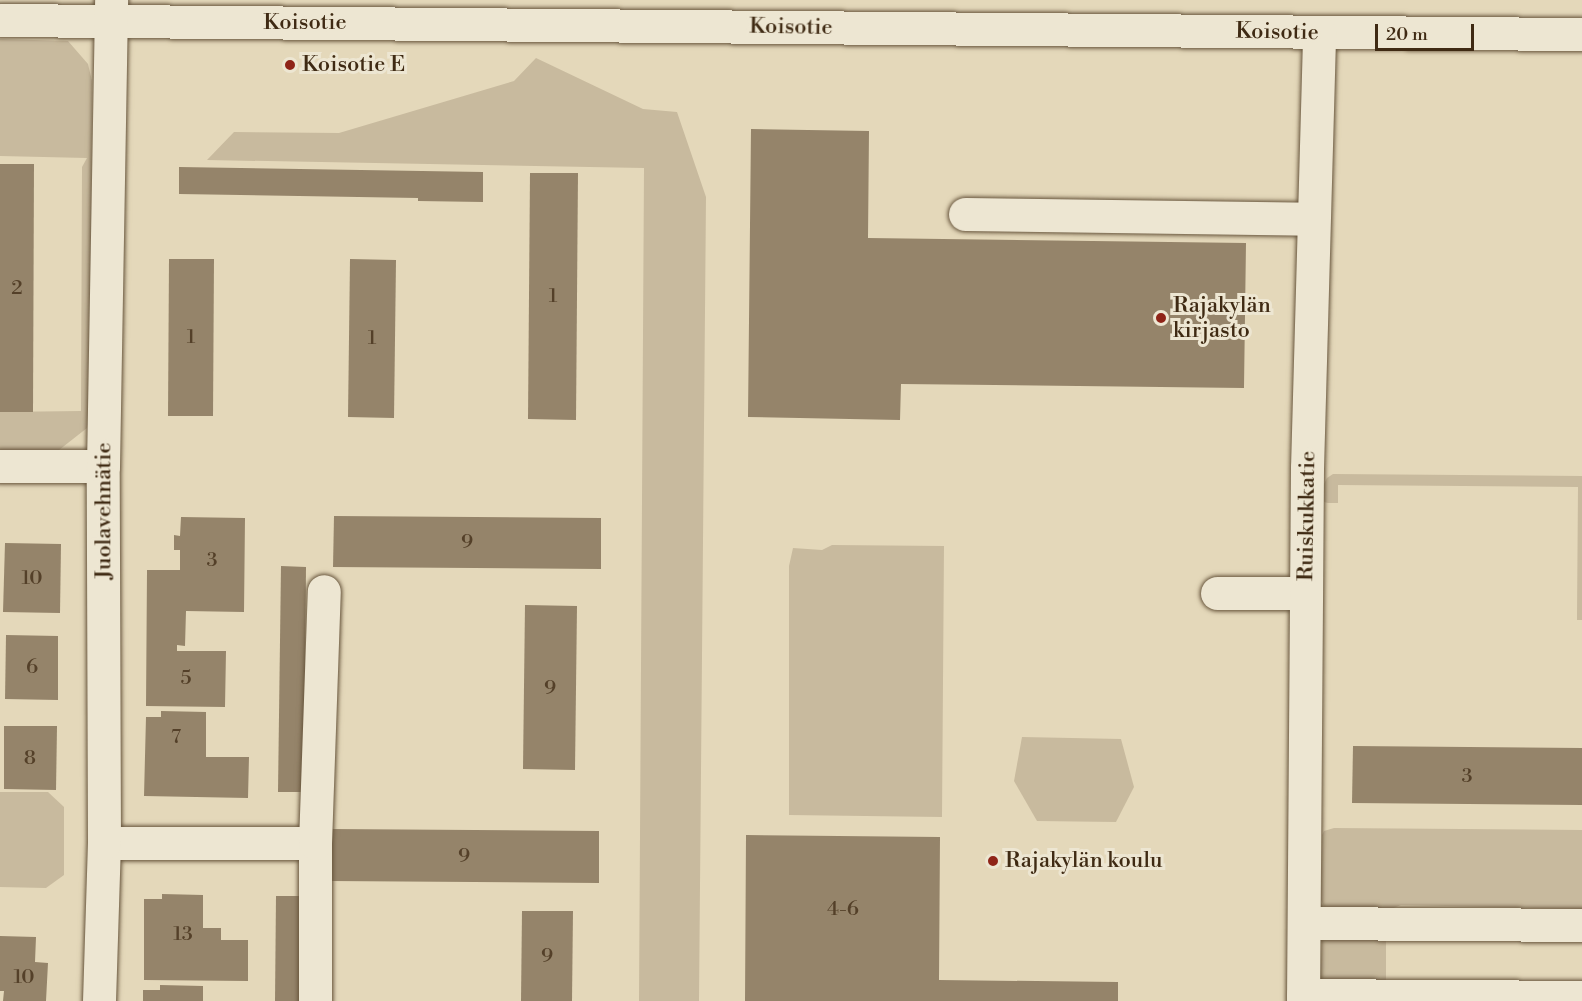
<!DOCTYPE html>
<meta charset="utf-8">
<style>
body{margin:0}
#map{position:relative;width:1582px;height:1001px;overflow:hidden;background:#e4d8ba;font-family:"Libre Bodoni",serif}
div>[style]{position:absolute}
.green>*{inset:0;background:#c8ba9e}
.building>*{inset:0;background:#95846a}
.roads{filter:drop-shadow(0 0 2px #68563d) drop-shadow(0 0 2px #68563d)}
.minor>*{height:33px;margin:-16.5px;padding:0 16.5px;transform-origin:16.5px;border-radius:16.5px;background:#ede6d2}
.dots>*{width:16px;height:16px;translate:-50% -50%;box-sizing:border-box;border:3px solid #ede6d2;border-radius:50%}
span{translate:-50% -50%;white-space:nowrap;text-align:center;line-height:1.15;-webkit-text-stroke:6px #ede6d2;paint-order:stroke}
.number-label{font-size:20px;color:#544029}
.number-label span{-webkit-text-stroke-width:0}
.street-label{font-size:22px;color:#3f2a13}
.poi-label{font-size:22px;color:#3f2a13}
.left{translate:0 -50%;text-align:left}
.scale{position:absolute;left:1375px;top:24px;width:99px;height:27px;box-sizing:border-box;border:3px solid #3f2a13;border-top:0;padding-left:8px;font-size:18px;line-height:21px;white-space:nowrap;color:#3f2a13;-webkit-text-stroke:4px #ede6d2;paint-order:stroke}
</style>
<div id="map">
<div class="green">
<i style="clip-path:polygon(0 39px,68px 41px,88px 64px,92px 81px,90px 417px,87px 428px,59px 450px,0 451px,0 412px,81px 411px,82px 167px,87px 158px,0 156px)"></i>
<i style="clip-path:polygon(536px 58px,643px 109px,677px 112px,706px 197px,699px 1001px,639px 1001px,644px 168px,207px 160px,234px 132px,339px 133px,514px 81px)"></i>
<i style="clip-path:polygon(1333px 474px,1582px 476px,1582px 620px,1577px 620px,1577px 616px,1578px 487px,1338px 485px,1338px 503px,1328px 503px,1324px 502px,1324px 484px,1327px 478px)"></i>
<i style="clip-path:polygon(832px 545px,944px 546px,942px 817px,789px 815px,789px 566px,793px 548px,822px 550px)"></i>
<i style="clip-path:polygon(1022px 737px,1121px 739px,1134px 787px,1116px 822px,1037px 821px,1014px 781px)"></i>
<i style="clip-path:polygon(0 792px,48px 792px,64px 807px,64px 875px,46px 888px,0 887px)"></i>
<i style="clip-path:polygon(1334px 828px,1582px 830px,1582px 909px,1401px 905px,1386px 911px,1326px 910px,1321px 900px,1322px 835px,1324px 831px)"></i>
<i style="clip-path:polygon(1386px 932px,1386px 987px,1320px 986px,1322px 938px)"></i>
</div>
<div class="building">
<i style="clip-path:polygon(751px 129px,869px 131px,868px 238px,1246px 243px,1244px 388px,901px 384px,900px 420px,748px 417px)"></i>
<i style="clip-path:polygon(0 164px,34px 164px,33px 412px,0 412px)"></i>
<i style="clip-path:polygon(179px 167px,483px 172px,483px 202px,418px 201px,418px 198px,179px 194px)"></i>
<i style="clip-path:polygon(530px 173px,578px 173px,576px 420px,528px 419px)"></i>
<i style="clip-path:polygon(169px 259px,214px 259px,213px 416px,168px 416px)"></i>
<i style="clip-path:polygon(350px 259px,396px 260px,394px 418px,348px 417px)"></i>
<i style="clip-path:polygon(334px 516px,601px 518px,601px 569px,333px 567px)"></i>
<i style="clip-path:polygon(181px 517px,245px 518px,244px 612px,186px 611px,185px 646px,177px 645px,177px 651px,226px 651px,225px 707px,146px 706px,147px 570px,180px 570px,180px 550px,174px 550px,174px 535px,180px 536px)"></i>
<i style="clip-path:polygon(5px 543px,61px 544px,60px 613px,3px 612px)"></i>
<i style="clip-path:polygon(281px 566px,306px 567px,304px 792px,278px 792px)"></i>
<i style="clip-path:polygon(525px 605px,577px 606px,575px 770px,523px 769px)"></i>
<i style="clip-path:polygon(6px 635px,58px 636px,58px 700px,5px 699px)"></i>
<i style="clip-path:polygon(161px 711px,206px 712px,206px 757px,249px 757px,248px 798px,144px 796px,146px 717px,161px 717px)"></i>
<i style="clip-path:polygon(4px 726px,57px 726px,56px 790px,4px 789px)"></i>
<i style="clip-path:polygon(1353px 746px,1582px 748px,1582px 805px,1352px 803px)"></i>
<i style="clip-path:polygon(330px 829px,599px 831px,599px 883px,330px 881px)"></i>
<i style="clip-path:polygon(746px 835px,940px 837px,939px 980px,1118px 982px,1118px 1001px,745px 1001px)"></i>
<i style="clip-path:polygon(162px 894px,203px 895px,203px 928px,221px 928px,221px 940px,248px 940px,248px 981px,144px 980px,144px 899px,162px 899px)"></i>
<i style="clip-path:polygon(276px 896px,302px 896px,301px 1001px,275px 1001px)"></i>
<i style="clip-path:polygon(522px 911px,573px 911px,572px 1001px,521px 1001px)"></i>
<i style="clip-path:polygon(0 936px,36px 937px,35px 962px,48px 963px,46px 1001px,3px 1001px,4px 991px,0 991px)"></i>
<i style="clip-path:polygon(160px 985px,203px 986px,203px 1001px,143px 1001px,143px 990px,160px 990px)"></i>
</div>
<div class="roads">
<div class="minor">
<i style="left:0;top:20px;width:1582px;rotate:0.51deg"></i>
<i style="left:965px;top:214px;width:348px;rotate:0.8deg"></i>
<i style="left:0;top:466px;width:103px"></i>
<i style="left:1217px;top:593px;width:89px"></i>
<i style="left:104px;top:843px;width:211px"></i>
<i style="left:315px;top:843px;width:158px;rotate:90deg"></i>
<i style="left:315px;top:843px;width:252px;rotate:-88deg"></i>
<i style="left:1304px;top:923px;width:278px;rotate:0.4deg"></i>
<i style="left:1303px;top:995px;width:279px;rotate:0.4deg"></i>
<i style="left:99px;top:1001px;width:158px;rotate:-88.2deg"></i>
<i style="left:104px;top:843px;width:377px;rotate:-90.2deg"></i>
<i style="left:103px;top:466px;width:466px;rotate:-89deg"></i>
<i style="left:1303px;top:1001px;width:533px;rotate:-89.57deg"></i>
<i style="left:1307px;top:468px;width:436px;rotate:-88.4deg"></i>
</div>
</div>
<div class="dots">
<i style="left:290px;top:65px;background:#8f2418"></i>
<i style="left:1161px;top:318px;background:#8f2418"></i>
<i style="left:993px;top:861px;background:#8f2418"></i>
</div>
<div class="number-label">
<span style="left:17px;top:288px">2</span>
<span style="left:553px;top:296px">1</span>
<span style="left:191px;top:337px">1</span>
<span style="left:372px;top:338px">1</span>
<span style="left:467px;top:542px">9</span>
<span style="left:212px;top:560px">3</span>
<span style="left:32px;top:578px">10</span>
<span style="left:32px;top:667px">6</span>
<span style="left:186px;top:678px">5</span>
<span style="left:550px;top:688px">9</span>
<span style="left:176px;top:737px">7</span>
<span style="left:30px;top:758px">8</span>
<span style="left:1467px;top:776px">3</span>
<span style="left:464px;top:856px">9</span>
<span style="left:843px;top:909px">4-6</span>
<span style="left:183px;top:934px">13</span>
<span style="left:547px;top:956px">9</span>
<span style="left:24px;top:977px">10</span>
</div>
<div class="street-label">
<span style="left:305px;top:23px">Koisotie</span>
<span style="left:791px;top:27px;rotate:1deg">Koisotie</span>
<span style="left:1277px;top:32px;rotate:1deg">Koisotie</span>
<span style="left:104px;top:511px;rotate:-90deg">Juolavehnätie</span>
<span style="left:1307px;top:516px;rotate:-89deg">Ruiskukkatie</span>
</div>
<div class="poi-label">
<span class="left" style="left:302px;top:65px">Koisotie E</span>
<span class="left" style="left:1173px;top:318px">Rajakylän<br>kirjasto</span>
<span class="left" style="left:1005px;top:861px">Rajakylän koulu</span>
</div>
<div class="scale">20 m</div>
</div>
